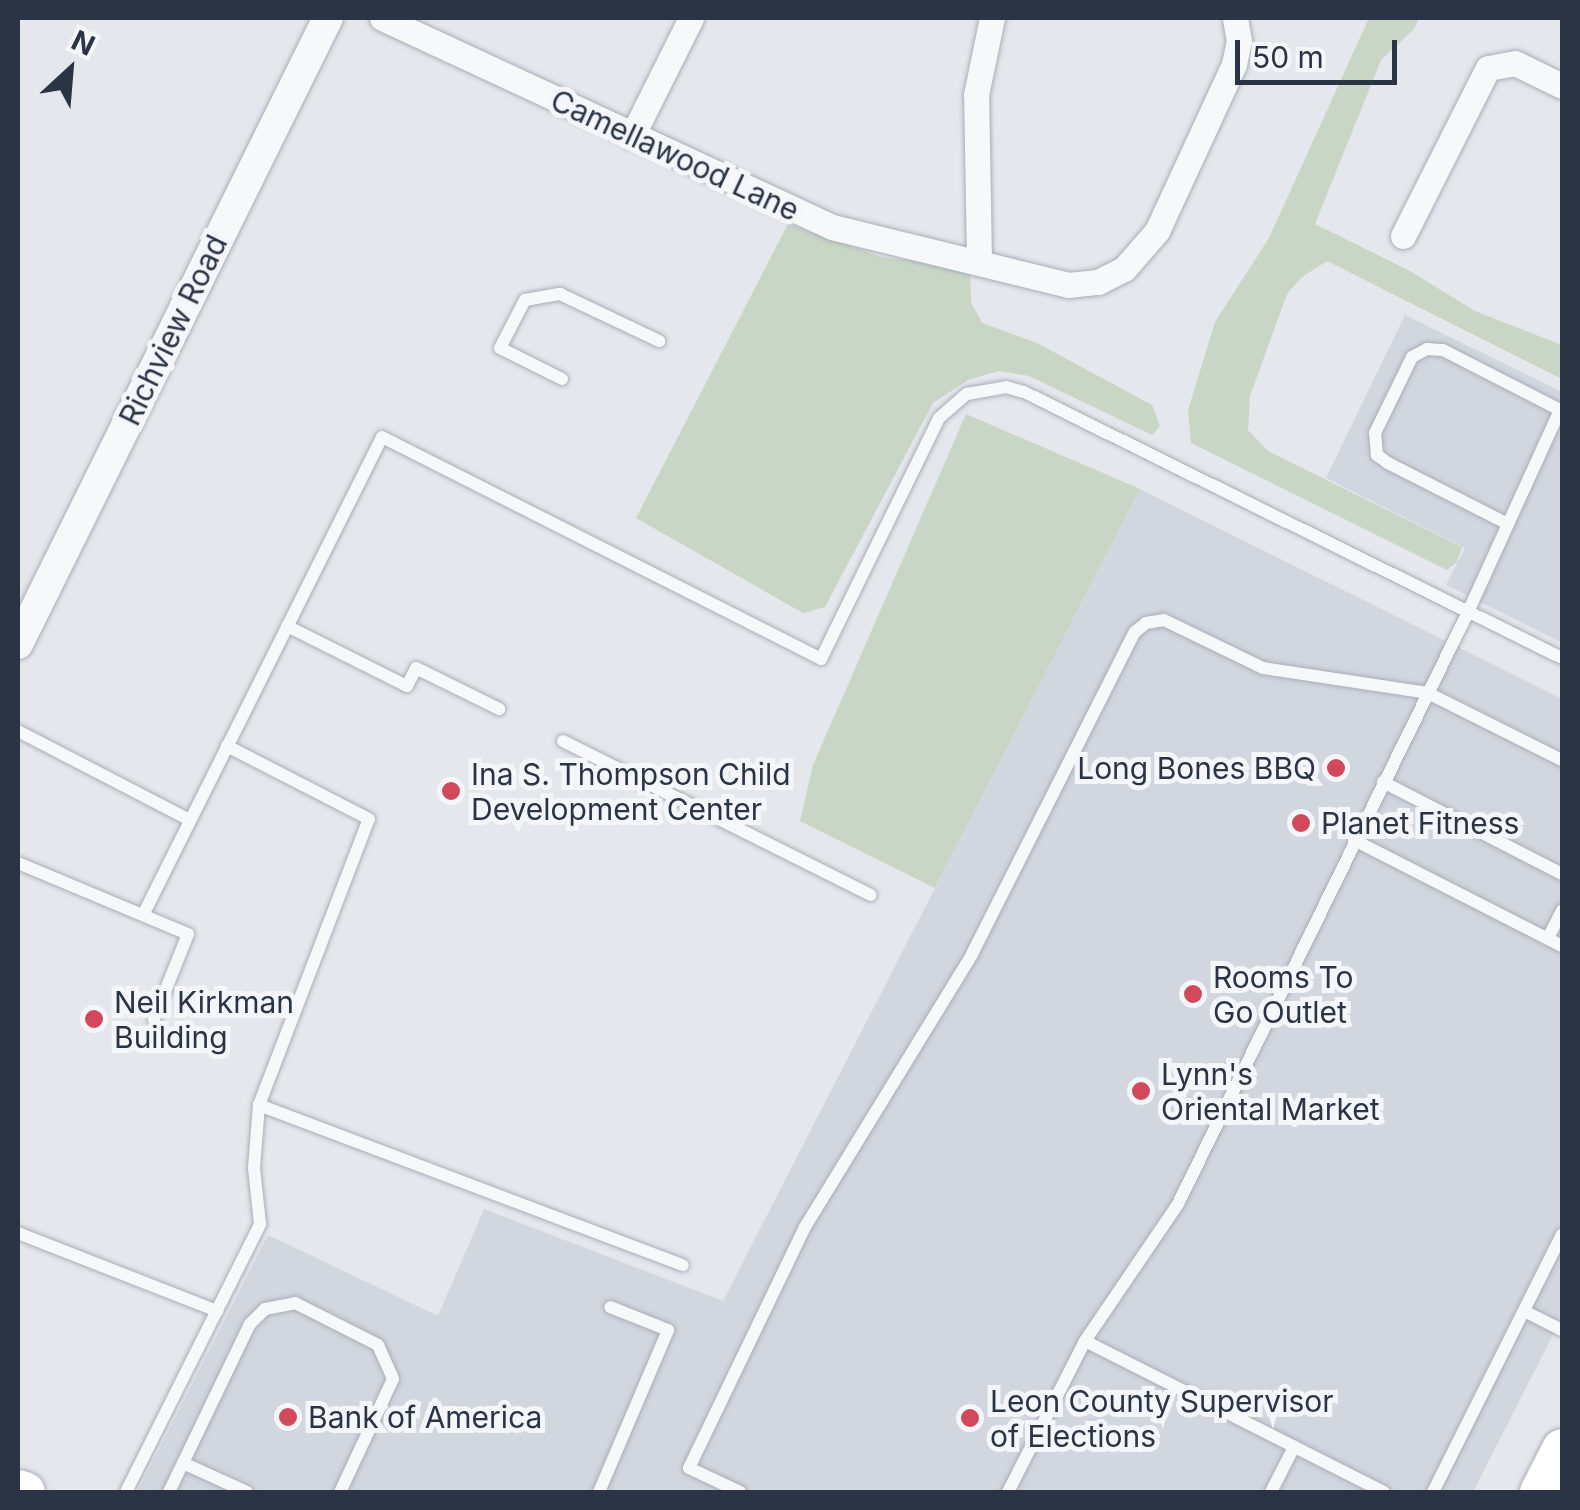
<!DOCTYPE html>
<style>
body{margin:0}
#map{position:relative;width:1580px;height:1510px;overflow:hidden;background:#e4e7ec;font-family:Inter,sans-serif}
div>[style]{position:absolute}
.built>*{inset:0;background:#d2d6de}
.green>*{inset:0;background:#c9d6c5}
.roads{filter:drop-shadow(0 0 2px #a9aeb7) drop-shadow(0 0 2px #a9aeb7)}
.service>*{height:12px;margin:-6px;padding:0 6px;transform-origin:6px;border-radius:6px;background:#f7f8fa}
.minor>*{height:25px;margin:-12.5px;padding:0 12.5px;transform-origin:12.5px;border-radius:12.5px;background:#f7f8fa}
.tertiary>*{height:30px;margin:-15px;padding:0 15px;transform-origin:15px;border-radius:15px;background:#f7f8fa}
.primary>*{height:40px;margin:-20px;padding:0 20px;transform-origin:20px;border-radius:20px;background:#fff}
.dots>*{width:28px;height:28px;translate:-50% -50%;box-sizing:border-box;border:5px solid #f4f6f9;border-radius:50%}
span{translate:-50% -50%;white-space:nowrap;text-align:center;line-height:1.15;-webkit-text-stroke:10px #f4f6f9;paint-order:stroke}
.street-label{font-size:30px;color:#2b3445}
.poi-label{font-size:30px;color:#2b3445}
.right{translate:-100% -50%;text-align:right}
.left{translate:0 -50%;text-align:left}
.frame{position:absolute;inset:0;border:20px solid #2b3445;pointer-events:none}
.north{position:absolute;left:20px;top:20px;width:100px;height:100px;-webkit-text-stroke:8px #f4f6f9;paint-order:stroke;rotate:26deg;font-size:28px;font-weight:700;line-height:40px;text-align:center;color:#2b3445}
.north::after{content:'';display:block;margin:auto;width:35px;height:45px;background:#2b3445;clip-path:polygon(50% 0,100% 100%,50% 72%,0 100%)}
.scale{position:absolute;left:1235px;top:40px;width:162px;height:45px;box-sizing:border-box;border:5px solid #2b3445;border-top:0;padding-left:12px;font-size:30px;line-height:35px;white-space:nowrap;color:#2b3445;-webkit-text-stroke:8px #f4f6f9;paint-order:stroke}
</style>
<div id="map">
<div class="built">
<i style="clip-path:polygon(1405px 315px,1562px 392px,1562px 643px,1446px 585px,1465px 548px,1326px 478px)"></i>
<i style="clip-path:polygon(1140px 489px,1562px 699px,1562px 1317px,1473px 1492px,138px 1491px,268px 1235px,438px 1316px,484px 1209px,723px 1301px)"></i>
</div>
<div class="green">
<i style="clip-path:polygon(1369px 18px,1419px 18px,1414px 29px,1381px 60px,1315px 224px,1410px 271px,1475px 311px,1562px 345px,1562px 379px,1327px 261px,1302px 277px,1287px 294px,1250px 396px,1248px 430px,1268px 451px,1462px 547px,1457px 562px,1447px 570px,1191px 443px,1188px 410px,1215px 322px,1269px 238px)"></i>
<i style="clip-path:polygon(788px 224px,881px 257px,970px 268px,971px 302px,982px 323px,1037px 343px,1152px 405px,1160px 426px,1152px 435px,1029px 376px,999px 371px,968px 380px,933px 403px,825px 607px,803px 613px,636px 518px)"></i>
<i style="clip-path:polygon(966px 414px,1140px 489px,935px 888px,800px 821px,813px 765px)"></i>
</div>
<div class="roads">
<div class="service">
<i style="left:562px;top:379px;width:69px;rotate:-153.4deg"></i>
<i style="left:500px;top:348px;width:54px;rotate:-62.5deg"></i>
<i style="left:525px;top:300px;width:36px;rotate:-10deg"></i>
<i style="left:560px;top:294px;width:110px;rotate:25.4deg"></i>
<i style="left:1508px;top:524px;width:135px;rotate:-153.1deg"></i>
<i style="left:1388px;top:463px;width:14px;rotate:-144deg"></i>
<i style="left:1377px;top:455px;width:22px;rotate:-95deg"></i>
<i style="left:1375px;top:433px;width:85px;rotate:-64deg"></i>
<i style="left:1412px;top:357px;width:17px;rotate:-28deg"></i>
<i style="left:1427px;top:349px;width:16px;rotate:4deg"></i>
<i style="left:1443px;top:350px;width:134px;rotate:27.1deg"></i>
<i style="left:287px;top:626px;width:134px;rotate:26.6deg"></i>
<i style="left:407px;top:686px;width:20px;rotate:-63deg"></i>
<i style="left:416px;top:668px;width:93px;rotate:26.3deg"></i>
<i style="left:18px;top:731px;width:194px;rotate:27.4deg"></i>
<i style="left:563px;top:741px;width:344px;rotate:26.6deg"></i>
<i style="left:1383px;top:782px;width:201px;rotate:27.2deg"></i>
<i style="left:1354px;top:840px;width:233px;rotate:27deg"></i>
<i style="left:18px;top:863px;width:184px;rotate:22.7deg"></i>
<i style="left:188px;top:934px;width:92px;rotate:111.8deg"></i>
<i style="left:143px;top:915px;width:534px;rotate:-63.43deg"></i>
<i style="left:382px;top:437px;width:492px;rotate:26.8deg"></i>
<i style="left:821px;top:659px;width:268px;rotate:-63.9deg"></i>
<i style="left:939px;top:418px;width:37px;rotate:-41deg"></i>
<i style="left:967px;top:394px;width:40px;rotate:-10deg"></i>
<i style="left:1006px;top:387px;width:19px;rotate:16deg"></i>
<i style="left:1024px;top:392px;width:600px;rotate:26.31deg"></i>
<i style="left:1548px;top:938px;width:31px;rotate:-63deg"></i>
<i style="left:259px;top:1105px;width:453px;rotate:20.7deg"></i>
<i style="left:18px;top:1233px;width:214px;rotate:21.4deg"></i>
<i style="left:1524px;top:1311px;width:42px;rotate:26.6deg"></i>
<i style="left:1085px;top:1341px;width:335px;rotate:26.8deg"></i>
<i style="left:183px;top:1463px;width:70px;rotate:24.4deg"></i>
<i style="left:126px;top:1492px;width:300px;rotate:-63.4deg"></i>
<i style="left:260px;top:1224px;width:56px;rotate:-96.1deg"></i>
<i style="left:254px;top:1168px;width:63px;rotate:-85.5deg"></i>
<i style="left:259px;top:1105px;width:306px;rotate:-69deg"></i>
<i style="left:369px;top:819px;width:160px;rotate:-152.8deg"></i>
<i style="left:169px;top:1492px;width:187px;rotate:-64.3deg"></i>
<i style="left:250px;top:1324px;width:21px;rotate:-45deg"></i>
<i style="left:265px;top:1309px;width:31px;rotate:-11deg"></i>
<i style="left:295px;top:1303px;width:93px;rotate:26.8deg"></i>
<i style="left:378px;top:1345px;width:37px;rotate:66deg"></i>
<i style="left:393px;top:1379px;width:125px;rotate:115.1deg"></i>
<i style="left:599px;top:1492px;width:176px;rotate:-66.9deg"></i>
<i style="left:668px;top:1330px;width:62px;rotate:-158.4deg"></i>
<i style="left:740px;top:1492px;width:56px;rotate:-154.8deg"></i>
<i style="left:689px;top:1468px;width:267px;rotate:-64.3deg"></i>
<i style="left:805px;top:1227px;width:320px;rotate:-58.5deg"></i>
<i style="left:972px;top:954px;width:361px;rotate:-63.2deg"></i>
<i style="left:1135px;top:632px;width:14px;rotate:-39deg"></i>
<i style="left:1146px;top:623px;width:18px;rotate:-9deg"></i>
<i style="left:1164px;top:620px;width:110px;rotate:25.9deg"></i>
<i style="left:1263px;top:668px;width:167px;rotate:8.6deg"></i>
<i style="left:1428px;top:693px;width:150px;rotate:26.6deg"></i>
<i style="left:1008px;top:1492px;width:169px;rotate:-63deg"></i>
<i style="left:1085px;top:1341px;width:166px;rotate:-55.8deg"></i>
<i style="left:1178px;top:1204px;width:659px;rotate:-63.9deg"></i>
<i style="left:1468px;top:612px;width:222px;rotate:-65.5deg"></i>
<i style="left:1271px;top:1492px;width:51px;rotate:-62.9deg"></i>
<i style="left:1433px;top:1492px;width:288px;rotate:-63.4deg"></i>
</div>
<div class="minor">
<i style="left:382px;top:18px;width:496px;rotate:24.9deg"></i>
<i style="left:832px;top:227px;width:243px;rotate:13.8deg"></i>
<i style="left:1068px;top:285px;width:30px;rotate:-6deg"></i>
<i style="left:1098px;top:282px;width:29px;rotate:-27deg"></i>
<i style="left:1124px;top:269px;width:50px;rotate:-49deg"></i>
<i style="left:1157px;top:231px;width:184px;rotate:-65.2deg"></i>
<i style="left:1234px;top:64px;width:24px;rotate:-78deg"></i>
<i style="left:1239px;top:41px;width:23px;rotate:-100deg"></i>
<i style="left:632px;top:136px;width:132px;rotate:-63.4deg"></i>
<i style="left:1403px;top:236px;width:188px;rotate:-63.2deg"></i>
<i style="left:1488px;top:68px;width:27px;rotate:-10deg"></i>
<i style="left:1515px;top:63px;width:52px;rotate:26.1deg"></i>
<i style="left:979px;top:260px;width:165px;rotate:-91deg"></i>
<i style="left:976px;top:95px;width:79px;rotate:-78.3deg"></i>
</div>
<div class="tertiary">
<i style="left:18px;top:644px;width:699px;rotate:-63.66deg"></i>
</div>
<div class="primary">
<i style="left:18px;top:1490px;width:7px;rotate:16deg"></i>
<i style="left:1540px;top:1492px;width:48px;rotate:-62.9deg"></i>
</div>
</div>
<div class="dots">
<i style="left:1336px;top:768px;background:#d1495b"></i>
<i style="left:451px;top:791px;background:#d1495b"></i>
<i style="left:1301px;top:823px;background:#d1495b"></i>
<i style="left:1193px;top:994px;background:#d1495b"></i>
<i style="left:94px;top:1019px;background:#d1495b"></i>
<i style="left:1141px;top:1091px;background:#d1495b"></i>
<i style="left:288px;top:1417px;background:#d1495b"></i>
<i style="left:970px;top:1418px;background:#d1495b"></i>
</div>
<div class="street-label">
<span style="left:675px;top:155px;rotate:25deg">Camellawood Lane</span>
<span style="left:173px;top:330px;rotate:-64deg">Richview Road</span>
</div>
<div class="poi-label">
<span class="right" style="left:1316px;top:768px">Long Bones BBQ</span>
<span class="left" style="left:471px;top:791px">Ina S. Thompson Child<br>Development Center</span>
<span class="left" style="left:1321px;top:823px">Planet Fitness</span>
<span class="left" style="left:1213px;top:994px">Rooms To<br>Go Outlet</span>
<span class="left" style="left:114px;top:1019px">Neil Kirkman<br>Building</span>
<span class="left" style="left:1161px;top:1091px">Lynn's<br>Oriental Market</span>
<span class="left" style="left:990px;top:1418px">Leon County Supervisor<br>of Elections</span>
<span class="left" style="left:308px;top:1417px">Bank of America</span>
</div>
<div class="frame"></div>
<div class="north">N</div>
<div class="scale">50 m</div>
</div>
